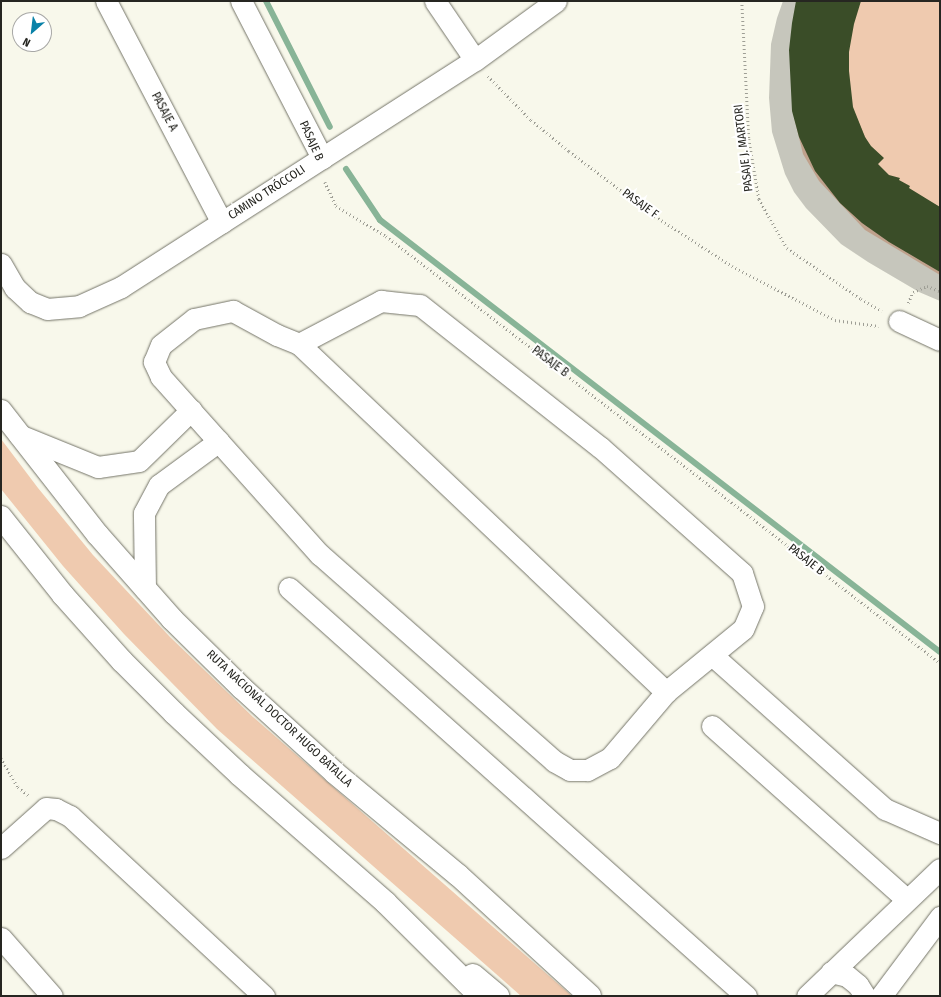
<!DOCTYPE html>
<meta charset="utf-8">
<style>
body{margin:0}
#map{position:relative;width:941px;height:997px;overflow:hidden;background:#f8f8eb;font-family:"Fira Sans Condensed",sans-serif}
div>[style]{position:absolute}
.green>*{inset:0;background:#efcaaf}
.shadow>*{inset:0;background:#0003}
.stream>*{height:6px;margin:-3px;padding:0 3px;transform-origin:3px;border-radius:3px;background:#88b497}
.building>*{inset:0;background:#3a4d28}
.path>*{height:2.5px;margin-top:-1.25px;transform-origin:0;background:repeating-linear-gradient(90deg,#9e9e95 0 1px,transparent 0 4px)}
.roads{filter:drop-shadow(0 0 1px #747468) drop-shadow(0 0 1px #747468)}
.minor>*{height:21px;margin:-10.5px;padding:0 10.5px;transform-origin:10.5px;border-radius:10.5px;background:#fff}
.highway>*{height:22px;margin:-11px;padding:0 11px;transform-origin:11px;border-radius:11px;background:#fff}
span{translate:-50% -50%;white-space:nowrap;text-align:center;line-height:1.15;-webkit-text-stroke:4px #fff;paint-order:stroke}
.street-label{font-size:12px;color:#262621}
.frame{position:absolute;inset:0;border:2px solid #262621;pointer-events:none}
.north{position:absolute;left:12px;top:12px;width:40px;height:40px;box-sizing:border-box;background:#fff;border:1px solid #a8a8a6;border-radius:50%;rotate:208deg;font-size:11px;font-weight:700;line-height:16px;text-align:center;color:#262621}
.north::after{content:'';display:block;margin:auto;width:14px;height:18px;background:#0a82a8;clip-path:polygon(50% 0,100% 100%,50% 72%,0 100%)}
</style>
<div id="map">
<div class="green">
<i style="clip-path:polygon(799px 1px,940px 1px,940px 275px,865px 230px,819px 181px,803px 154px,793px 113px)"></i>
<i style="clip-path:polygon(1px 439px,38px 488px,93px 555px,170px 637px,253px 717px,572px 996px,521px 996px,217px 729px,124px 634px,63px 566px,1px 489px)"></i>
</div>
<div class="shadow">
<i style="clip-path:polygon(783px 1px,860px 1px,853px 24px,848px 52px,848px 71px,852px 107px,877px 164px,888px 176px,898px 180px,907px 189px,940px 207px,940px 301px,919px 292px,868px 262px,841px 244px,806px 208px,794px 192px,785px 174px,772px 132px,769px 98px,771px 44px,777px 18px)"></i>
</div>
<div class="stream">
<i style="left:266px;top:1px;width:141px;rotate:63.1deg"></i>
<i style="left:346px;top:169px;width:61px;rotate:56.3deg"></i>
<i style="left:380px;top:220px;width:707px;rotate:37.65deg"></i>
</div>
<div class="building">
<i style="clip-path:polygon(796px 1px,861px 1px,854px 24px,849px 52px,849px 71px,853px 107px,865px 137px,871px 146px,884px 158px,878px 164px,889px 175px,900px 178px,899px 180px,910px 186px,909px 188px,940px 207px,940px 272px,889px 242px,862px 223px,840px 203px,815px 171px,799px 137px,792px 111px,789px 50px,792px 23px)"></i>
</div>
<div class="path">
<i style="left:742px;top:1px;width:138px;rotate:87.1deg"></i>
<i style="left:749px;top:139px;width:61px;rotate:80.5deg"></i>
<i style="left:759px;top:199px;width:56px;rotate:60.3deg"></i>
<i style="left:787px;top:248px;width:90px;rotate:34.6deg"></i>
<i style="left:861px;top:299px;width:24px;rotate:30deg"></i>
<i style="left:488px;top:76px;width:62px;rotate:45.7deg"></i>
<i style="left:531px;top:120px;width:49px;rotate:39.2deg"></i>
<i style="left:569px;top:151px;width:108px;rotate:37.1deg"></i>
<i style="left:655px;top:216px;width:92px;rotate:33deg"></i>
<i style="left:732px;top:266px;width:116px;rotate:27.7deg"></i>
<i style="left:835px;top:320px;width:44px;rotate:7.8deg"></i>
<i style="left:325px;top:182px;width:26px;rotate:65deg"></i>
<i style="left:336px;top:206px;width:58px;rotate:31deg"></i>
<i style="left:386px;top:236px;width:699px;rotate:37.62deg"></i>
<i style="left:908px;top:303px;width:12px;rotate:-66deg"></i>
<i style="left:913px;top:292px;width:15px;rotate:-23deg"></i>
<i style="left:927px;top:286px;width:14px;rotate:21deg"></i>
<i style="left:1px;top:758px;width:34px;rotate:60deg"></i>
<i style="left:18px;top:787px;width:14px;rotate:39deg"></i>
</div>
<div class="roads">
<div class="minor">
<i style="left:106px;top:1px;width:250px;rotate:62.4deg"></i>
<i style="left:241px;top:1px;width:177px;rotate:62.7deg"></i>
<i style="left:435px;top:1px;width:71px;rotate:55.9deg"></i>
<i style="left:1px;top:264px;width:28px;rotate:60deg"></i>
<i style="left:15px;top:288px;width:21px;rotate:43deg"></i>
<i style="left:30px;top:302px;width:18px;rotate:22deg"></i>
<i style="left:47px;top:309px;width:32px;rotate:-5deg"></i>
<i style="left:79px;top:306px;width:46px;rotate:-24.3deg"></i>
<i style="left:121px;top:287px;width:421px;rotate:-32.7deg"></i>
<i style="left:475px;top:60px;width:100px;rotate:-36.1deg"></i>
<i style="left:381px;top:301px;width:39px;rotate:6deg"></i>
<i style="left:420px;top:305px;width:229px;rotate:38.3deg"></i>
<i style="left:600px;top:447px;width:190px;rotate:41.6deg"></i>
<i style="left:742px;top:573px;width:35px;rotate:72deg"></i>
<i style="left:753px;top:606px;width:25px;rotate:113deg"></i>
<i style="left:743px;top:629px;width:99px;rotate:140.7deg"></i>
<i style="left:666px;top:692px;width:87px;rotate:130.3deg"></i>
<i style="left:610px;top:758px;width:26px;rotate:152deg"></i>
<i style="left:587px;top:770px;width:17px;rotate:180deg"></i>
<i style="left:570px;top:770px;width:18px;rotate:-151deg"></i>
<i style="left:554px;top:761px;width:312px;rotate:-138.6deg"></i>
<i style="left:320px;top:555px;width:239px;rotate:-131.8deg"></i>
<i style="left:161px;top:377px;width:17px;rotate:-115deg"></i>
<i style="left:154px;top:362px;width:18px;rotate:-68deg"></i>
<i style="left:161px;top:345px;width:42px;rotate:-38.2deg"></i>
<i style="left:194px;top:319px;width:40px;rotate:-12deg"></i>
<i style="left:233px;top:311px;width:50px;rotate:28.6deg"></i>
<i style="left:277px;top:335px;width:24px;rotate:22deg"></i>
<i style="left:299px;top:344px;width:93px;rotate:-27.7deg"></i>
<i style="left:899px;top:321px;width:45px;rotate:24.9deg"></i>
<i style="left:299px;top:344px;width:506px;rotate:43.48deg"></i>
<i style="left:19px;top:435px;width:85px;rotate:22.1deg"></i>
<i style="left:98px;top:467px;width:41px;rotate:-8.3deg"></i>
<i style="left:139px;top:461px;width:73px;rotate:-44.4deg"></i>
<i style="left:289px;top:588px;width:613px;rotate:41.76deg"></i>
<i style="left:145px;top:589px;width:76px;rotate:-90.8deg"></i>
<i style="left:144px;top:513px;width:32px;rotate:-62deg"></i>
<i style="left:159px;top:485px;width:74px;rotate:-36.3deg"></i>
<i style="left:712px;top:655px;width:232px;rotate:41.7deg"></i>
<i style="left:885px;top:809px;width:60px;rotate:23.6deg"></i>
<i style="left:712px;top:726px;width:261px;rotate:41.7deg"></i>
<i style="left:1px;top:848px;width:60px;rotate:-41.6deg"></i>
<i style="left:46px;top:808px;width:10px;rotate:6deg"></i>
<i style="left:56px;top:809px;width:16px;rotate:27deg"></i>
<i style="left:70px;top:816px;width:265px;rotate:42.9deg"></i>
<i style="left:1px;top:938px;width:77px;rotate:48.7deg"></i>
<i style="left:831px;top:972px;width:16px;rotate:14deg"></i>
<i style="left:847px;top:976px;width:14px;rotate:39deg"></i>
<i style="left:858px;top:985px;width:13px;rotate:58deg"></i>
<i style="left:807px;top:996px;width:184px;rotate:-43.7deg"></i>
<i style="left:881px;top:996px;width:99px;rotate:-53.2deg"></i>
</div>
<div class="highway">
<i style="left:1px;top:411px;width:157px;rotate:52deg"></i>
<i style="left:98px;top:535px;width:112px;rotate:48.6deg"></i>
<i style="left:172px;top:619px;width:98px;rotate:44.6deg"></i>
<i style="left:242px;top:688px;width:126px;rotate:42.4deg"></i>
<i style="left:335px;top:773px;width:160px;rotate:39.7deg"></i>
<i style="left:458px;top:875px;width:179px;rotate:42.5deg"></i>
<i style="left:1px;top:517px;width:100px;rotate:51.5deg"></i>
<i style="left:63px;top:595px;width:89px;rotate:48.2deg"></i>
<i style="left:122px;top:661px;width:74px;rotate:45deg"></i>
<i style="left:174px;top:713px;width:91px;rotate:43.2deg"></i>
<i style="left:240px;top:775px;width:194px;rotate:41.2deg"></i>
<i style="left:386px;top:903px;width:132px;rotate:44.7deg"></i>
<i style="left:473px;top:975px;width:33px;rotate:40deg"></i>
</div>
</div>
<div class="street-label">
<span style="left:164px;top:112px;rotate:62deg">PASAJE A</span>
<span style="left:311px;top:141px;rotate:66deg">PASAJE B</span>
<span style="left:744px;top:148px;rotate:-97deg">PASAJE J. MARTORI</span>
<span style="left:267px;top:193px;rotate:-33deg">CAMINO TRÓCCOLI</span>
<span style="left:640px;top:204px;rotate:36deg">PASAJE F</span>
<span style="left:550px;top:362px;rotate:37deg">PASAJE B</span>
<span style="left:806px;top:560px;rotate:38deg">PASAJE B</span>
<span style="left:279px;top:719px;rotate:43deg">RUTA NACIONAL DOCTOR HUGO BATALLA</span>
</div>
<div class="frame"></div>
<div class="north">N</div>
</div>
